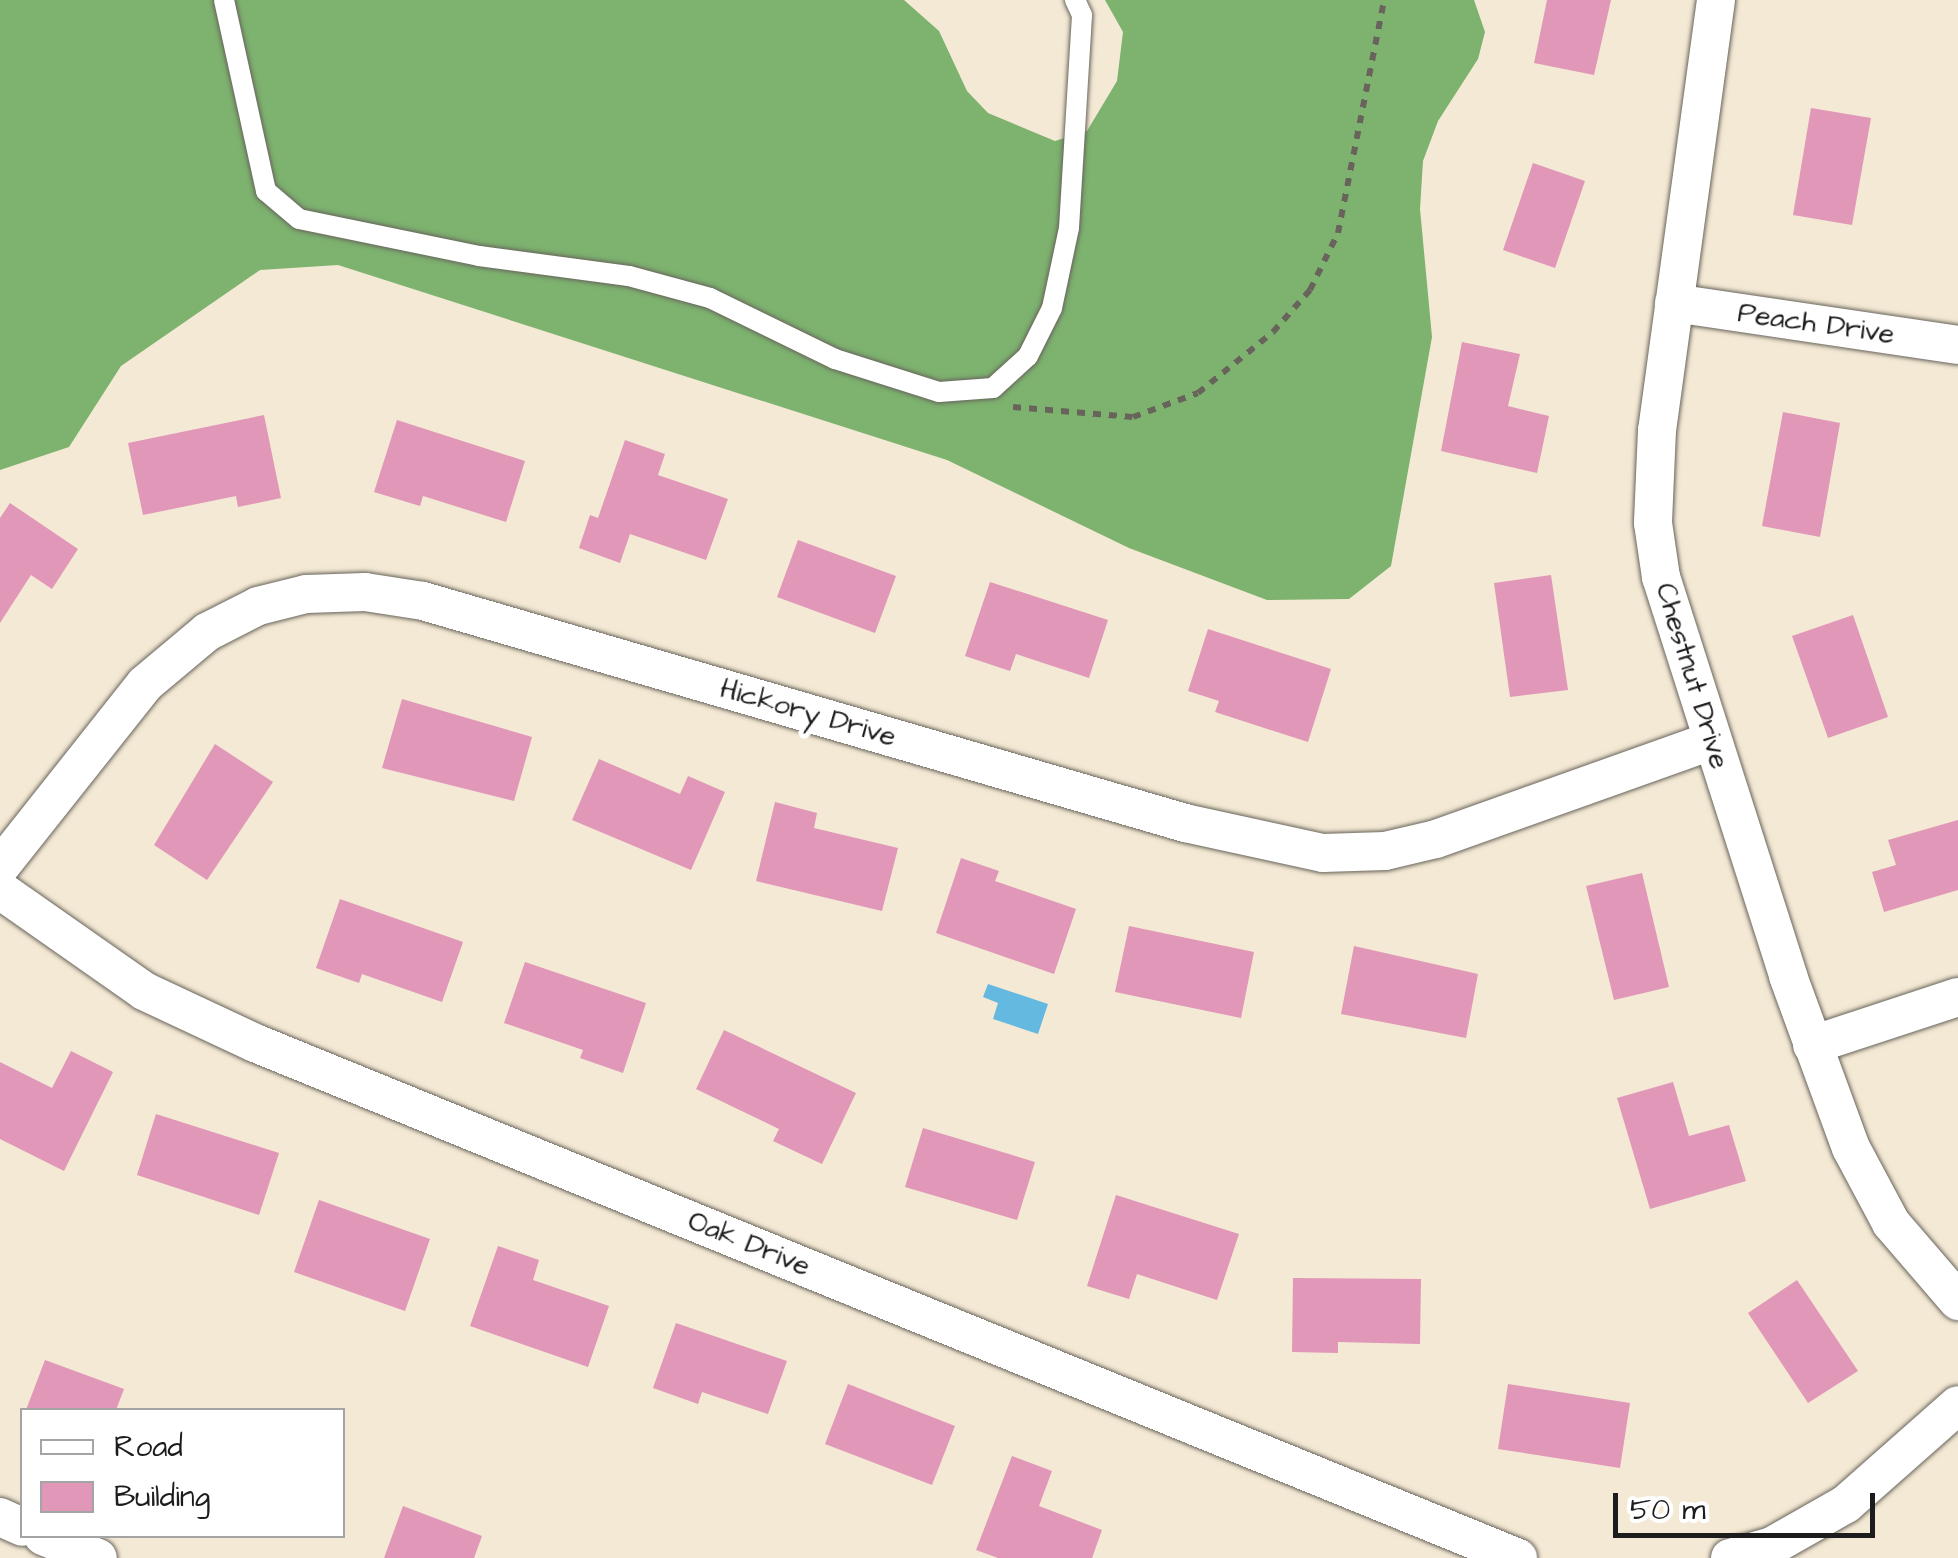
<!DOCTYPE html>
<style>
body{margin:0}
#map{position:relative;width:1958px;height:1558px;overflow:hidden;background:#f4e9d4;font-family:"Architects Daughter",sans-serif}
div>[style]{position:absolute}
.forest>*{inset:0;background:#7db26f}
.water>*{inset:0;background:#64b9e0}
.building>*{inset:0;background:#e097b8}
.path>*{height:6px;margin-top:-3px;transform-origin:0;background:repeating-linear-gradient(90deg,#68645c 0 8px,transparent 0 16px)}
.roads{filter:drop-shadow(0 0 2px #68645c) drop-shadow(0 0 2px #68645c)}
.service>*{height:20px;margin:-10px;padding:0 10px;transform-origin:10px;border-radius:10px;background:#fff}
.minor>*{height:38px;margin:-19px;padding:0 19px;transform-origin:19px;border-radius:19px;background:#fff}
span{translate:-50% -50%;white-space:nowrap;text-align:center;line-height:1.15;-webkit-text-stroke:10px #fff;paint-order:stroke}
.street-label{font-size:28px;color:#1c1c1c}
.legend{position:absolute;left:20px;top:1408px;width:325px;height:130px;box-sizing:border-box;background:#fff;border:2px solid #a4a4a4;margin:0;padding:12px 18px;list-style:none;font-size:30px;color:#1c1c1c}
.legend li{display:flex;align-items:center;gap:20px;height:50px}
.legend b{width:50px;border:2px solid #a4a4a4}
.scale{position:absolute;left:1613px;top:1493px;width:262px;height:45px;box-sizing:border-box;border:5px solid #1c1c1c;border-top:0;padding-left:12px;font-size:30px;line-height:35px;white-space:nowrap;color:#1c1c1c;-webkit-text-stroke:8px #fff;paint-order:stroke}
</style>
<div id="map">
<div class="forest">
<i style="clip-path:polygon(0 0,904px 0,939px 31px,967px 91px,988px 113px,1055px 141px,1087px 131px,1117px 81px,1123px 32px,1105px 0,1474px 0,1485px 32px,1478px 59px,1438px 121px,1423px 161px,1420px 209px,1432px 337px,1391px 566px,1349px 599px,1267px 600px,1129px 548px,947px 460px,338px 265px,260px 270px,121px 366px,69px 447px,0 470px)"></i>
</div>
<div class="water">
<i style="clip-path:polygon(988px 984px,1048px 1004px,1038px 1034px,993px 1019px,998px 1003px,983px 997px)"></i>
</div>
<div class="building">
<i style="clip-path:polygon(1547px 0,1611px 0,1594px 75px,1534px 63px)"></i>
<i style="clip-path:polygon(1811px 108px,1871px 118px,1852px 225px,1793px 215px)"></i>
<i style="clip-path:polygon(1533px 163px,1585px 181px,1555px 268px,1503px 250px)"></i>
<i style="clip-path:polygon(1462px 342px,1520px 354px,1508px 406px,1549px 416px,1537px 473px,1441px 451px)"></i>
<i style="clip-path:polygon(1783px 412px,1840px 423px,1820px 537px,1762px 526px)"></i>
<i style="clip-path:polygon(264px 415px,281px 498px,238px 507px,236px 496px,143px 515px,128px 443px)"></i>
<i style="clip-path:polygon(397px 420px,525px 461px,506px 522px,423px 496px,420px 506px,374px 492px)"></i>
<i style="clip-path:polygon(625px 440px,665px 454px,658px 475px,728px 499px,706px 560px,630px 534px,620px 563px,579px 548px,590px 515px,598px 518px)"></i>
<i style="clip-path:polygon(10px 503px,78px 549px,52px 589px,31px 575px,0 623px,0 518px)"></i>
<i style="clip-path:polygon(798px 540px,896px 576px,875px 633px,777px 597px)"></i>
<i style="clip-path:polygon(1551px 575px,1568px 690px,1510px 697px,1494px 583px)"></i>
<i style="clip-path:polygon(990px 582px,1108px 620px,1089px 678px,1016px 654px,1010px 671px,965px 656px)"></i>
<i style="clip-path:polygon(1853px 615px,1888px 717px,1828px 738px,1792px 636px)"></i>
<i style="clip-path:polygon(1208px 629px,1331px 669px,1308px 742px,1215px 712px,1219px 701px,1188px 691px)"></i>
<i style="clip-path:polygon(402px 699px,532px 737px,514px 801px,382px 768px)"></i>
<i style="clip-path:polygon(215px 744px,273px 782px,207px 880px,154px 845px)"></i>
<i style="clip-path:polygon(599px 759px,680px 794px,688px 776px,725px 792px,691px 870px,572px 820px)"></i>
<i style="clip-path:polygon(775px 802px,817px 813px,814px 828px,898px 848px,882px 911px,756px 881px)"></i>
<i style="clip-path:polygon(1958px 820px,1958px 890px,1884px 912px,1872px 872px,1896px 865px,1888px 840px)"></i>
<i style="clip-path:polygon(961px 858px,999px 871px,995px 881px,1076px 909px,1054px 974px,936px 933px)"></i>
<i style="clip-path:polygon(1642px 873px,1669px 987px,1614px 1000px,1586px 886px)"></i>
<i style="clip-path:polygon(340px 899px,463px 942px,442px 1002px,362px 974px,359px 983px,316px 968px)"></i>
<i style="clip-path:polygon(1129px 926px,1254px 952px,1241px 1018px,1115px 992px)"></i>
<i style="clip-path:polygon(1354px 946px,1478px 974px,1466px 1038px,1341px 1014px)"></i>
<i style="clip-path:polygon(525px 962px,646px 1003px,623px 1073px,580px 1058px,583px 1050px,504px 1023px)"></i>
<i style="clip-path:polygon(724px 1030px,856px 1093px,822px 1164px,773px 1141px,779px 1129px,696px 1089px)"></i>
<i style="clip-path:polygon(71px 1051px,113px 1072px,64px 1171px,0 1139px,0 1062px,52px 1088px)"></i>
<i style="clip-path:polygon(1673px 1082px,1689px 1136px,1729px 1125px,1746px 1181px,1650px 1209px,1617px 1098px)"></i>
<i style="clip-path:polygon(156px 1114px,279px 1153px,259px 1215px,137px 1175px)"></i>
<i style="clip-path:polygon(923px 1128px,1035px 1162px,1017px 1220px,905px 1187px)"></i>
<i style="clip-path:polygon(1116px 1195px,1239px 1234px,1217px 1300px,1137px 1274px,1129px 1299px,1087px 1286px)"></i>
<i style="clip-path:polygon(319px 1200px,430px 1239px,405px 1311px,294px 1272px)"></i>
<i style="clip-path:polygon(498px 1246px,539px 1260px,533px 1280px,609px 1306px,588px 1367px,470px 1326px)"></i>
<i style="clip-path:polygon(1293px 1278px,1421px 1279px,1420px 1344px,1338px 1342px,1338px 1353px,1292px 1352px)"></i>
<i style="clip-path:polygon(1797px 1280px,1858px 1371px,1808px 1403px,1748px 1313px)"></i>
<i style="clip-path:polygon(676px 1323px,787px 1361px,768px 1414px,702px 1392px,698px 1404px,653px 1388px)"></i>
<i style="clip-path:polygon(45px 1360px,124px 1389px,116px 1410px,26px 1410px)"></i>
<i style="clip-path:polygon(848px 1384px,955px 1426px,932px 1485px,825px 1444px)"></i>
<i style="clip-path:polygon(1508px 1384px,1630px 1403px,1620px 1468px,1498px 1449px)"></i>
<i style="clip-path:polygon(1012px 1456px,1052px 1471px,1039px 1506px,1102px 1530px,1092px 1558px,998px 1558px,976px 1550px)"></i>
<i style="clip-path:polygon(403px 1506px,482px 1536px,474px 1558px,384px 1558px)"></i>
</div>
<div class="path">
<i style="left:1013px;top:407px;width:120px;rotate:4.8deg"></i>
<i style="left:1133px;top:417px;width:69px;rotate:-20.3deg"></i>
<i style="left:1198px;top:393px;width:97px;rotate:-39.1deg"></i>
<i style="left:1273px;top:332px;width:56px;rotate:-48.6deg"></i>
<i style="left:1310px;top:290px;width:64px;rotate:-63.8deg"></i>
<i style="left:1338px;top:233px;width:237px;rotate:-78.8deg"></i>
</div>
<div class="roads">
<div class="service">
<i style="left:224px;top:0;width:196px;rotate:77.6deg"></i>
<i style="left:266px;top:191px;width:43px;rotate:40.3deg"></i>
<i style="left:299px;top:219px;width:184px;rotate:11.6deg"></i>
<i style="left:479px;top:256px;width:151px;rotate:7.6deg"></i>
<i style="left:629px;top:276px;width:84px;rotate:15.2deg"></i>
<i style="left:710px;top:298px;width:139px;rotate:26deg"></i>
<i style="left:835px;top:359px;width:109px;rotate:17.6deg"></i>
<i style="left:939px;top:392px;width:54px;rotate:-4.2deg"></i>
<i style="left:993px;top:388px;width:47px;rotate:-42.4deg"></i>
<i style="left:1028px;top:356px;width:54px;rotate:-63.4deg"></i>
<i style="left:1052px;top:308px;width:82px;rotate:-78deg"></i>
<i style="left:1069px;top:228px;width:213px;rotate:-86.5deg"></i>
<i style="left:1082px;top:15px;width:17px;rotate:-115deg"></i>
</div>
<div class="minor">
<i style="left:1716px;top:0;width:434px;rotate:97.8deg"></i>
<i style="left:1657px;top:430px;width:93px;rotate:92.5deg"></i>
<i style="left:1653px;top:523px;width:55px;rotate:81.6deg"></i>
<i style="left:1661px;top:577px;width:419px;rotate:72.3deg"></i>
<i style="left:1788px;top:976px;width:183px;rotate:69.9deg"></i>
<i style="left:1851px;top:1148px;width:85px;rotate:61.9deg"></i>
<i style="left:1891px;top:1223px;width:103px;rotate:49.3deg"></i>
<i style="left:1674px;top:303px;width:287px;rotate:8.4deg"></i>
<i style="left:0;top:867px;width:233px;rotate:-51.6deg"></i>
<i style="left:145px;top:684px;width:81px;rotate:-40deg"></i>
<i style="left:207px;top:632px;width:57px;rotate:-27deg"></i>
<i style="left:258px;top:606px;width:49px;rotate:-14deg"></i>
<i style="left:306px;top:594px;width:59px;rotate:-1.9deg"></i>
<i style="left:365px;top:592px;width:59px;rotate:8.8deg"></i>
<i style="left:423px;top:601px;width:794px;rotate:16.24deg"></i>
<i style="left:1185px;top:823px;width:141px;rotate:12.3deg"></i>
<i style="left:1323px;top:853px;width:62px;rotate:-1.8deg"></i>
<i style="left:1385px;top:851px;width:52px;rotate:-13.2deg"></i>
<i style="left:1436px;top:839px;width:292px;rotate:-19.6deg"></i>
<i style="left:0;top:890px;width:176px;rotate:35deg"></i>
<i style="left:144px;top:991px;width:123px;rotate:25.1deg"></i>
<i style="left:255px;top:1043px;width:1364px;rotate:22.18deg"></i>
<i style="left:1812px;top:1045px;width:154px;rotate:-18.2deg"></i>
<i style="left:0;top:1517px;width:24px;rotate:24deg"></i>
<i style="left:43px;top:1536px;width:59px;rotate:21.8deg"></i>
<i style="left:1730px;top:1558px;width:44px;rotate:-15.9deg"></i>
<i style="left:1772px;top:1546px;width:85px;rotate:-29.6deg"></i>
<i style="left:1846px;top:1504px;width:149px;rotate:-41.5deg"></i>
</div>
</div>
<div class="street-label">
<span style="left:1816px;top:324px;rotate:8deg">Peach Drive</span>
<span style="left:1692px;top:676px;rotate:73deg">Chestnut Drive</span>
<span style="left:808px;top:713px;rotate:16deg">Hickory Drive</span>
<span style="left:749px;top:1244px;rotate:22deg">Oak Drive</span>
</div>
<ul class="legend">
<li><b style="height:12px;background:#fff"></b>Road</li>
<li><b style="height:28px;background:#e097b8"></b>Building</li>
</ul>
<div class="scale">50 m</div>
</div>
